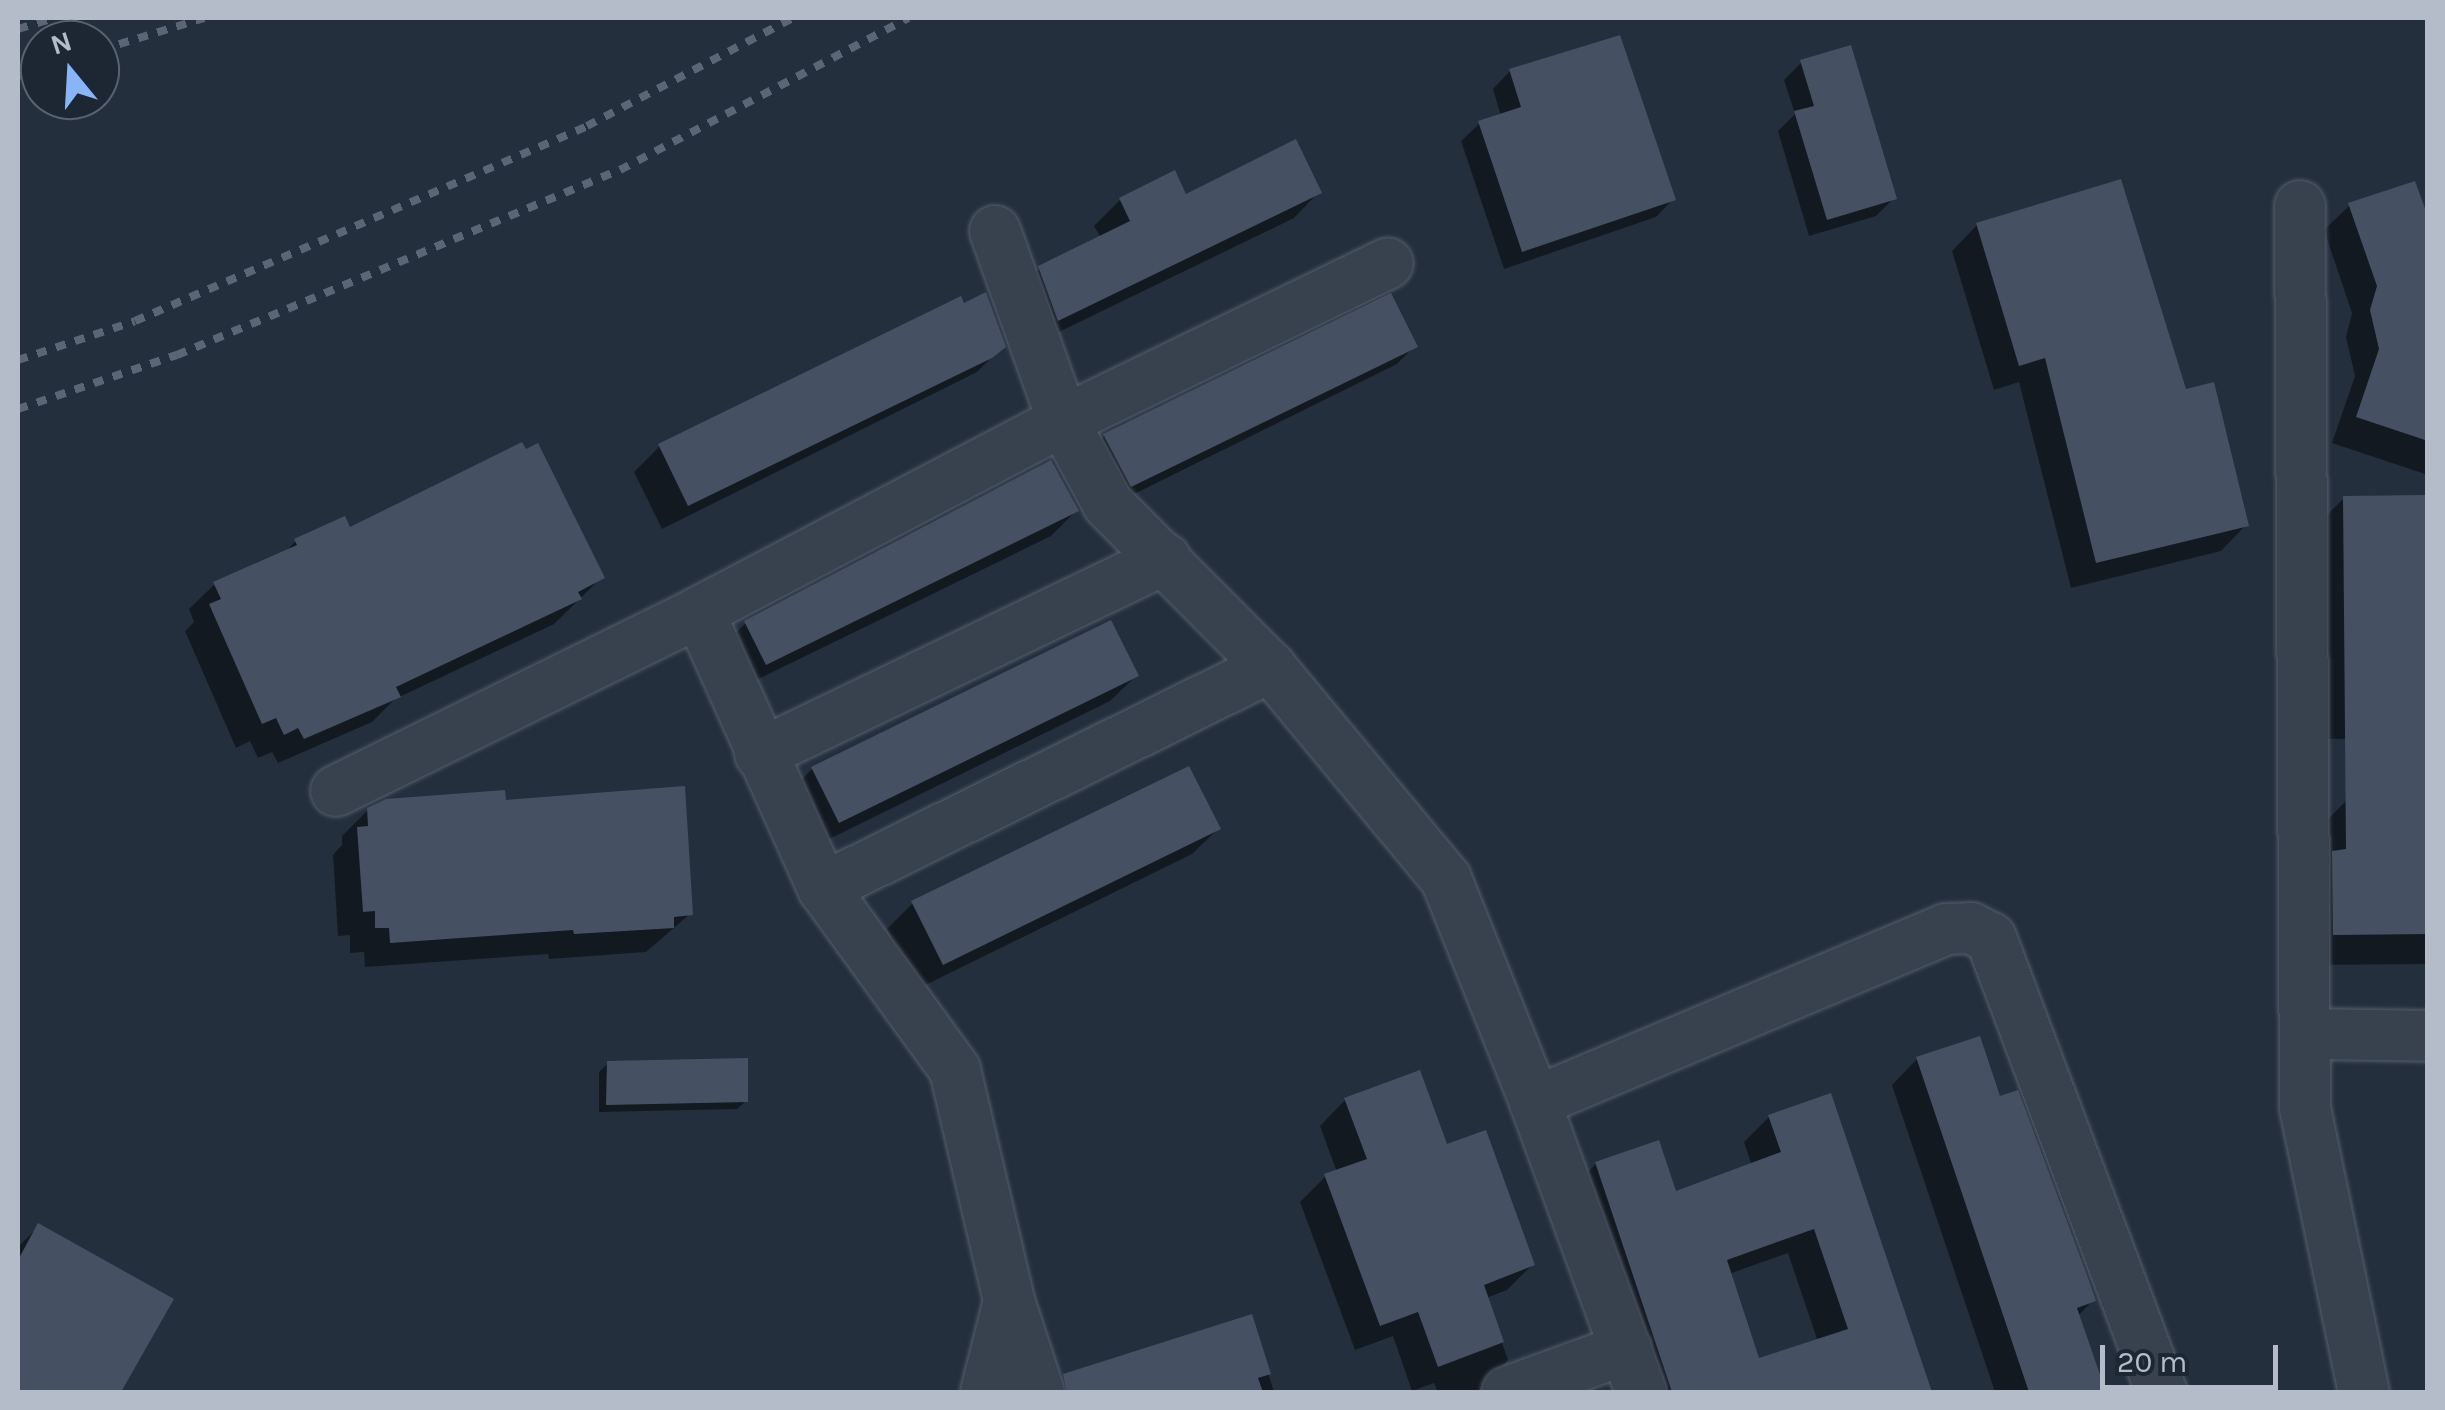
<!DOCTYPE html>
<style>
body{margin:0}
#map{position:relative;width:2445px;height:1410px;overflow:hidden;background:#242f3e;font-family:Karla,sans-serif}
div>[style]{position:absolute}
.shadow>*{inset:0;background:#0007}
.building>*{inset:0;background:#455162}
.roads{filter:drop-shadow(0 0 2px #565f6c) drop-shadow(0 0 2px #565f6c)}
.street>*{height:50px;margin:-25px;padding:0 25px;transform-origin:25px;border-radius:25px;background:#38414e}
.rail>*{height:8px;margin-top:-4px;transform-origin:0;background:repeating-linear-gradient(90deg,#5a6575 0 10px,transparent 0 20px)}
span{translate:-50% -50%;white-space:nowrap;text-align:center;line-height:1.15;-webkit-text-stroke:10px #1d2633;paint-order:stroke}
.frame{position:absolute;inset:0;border:20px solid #b4bcc9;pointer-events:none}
.north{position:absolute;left:20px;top:20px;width:100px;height:100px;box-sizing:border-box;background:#1d2633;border:2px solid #59626f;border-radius:50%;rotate:342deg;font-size:28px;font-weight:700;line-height:40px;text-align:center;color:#b4bcc9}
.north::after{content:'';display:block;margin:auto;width:35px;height:45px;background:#8ab4f8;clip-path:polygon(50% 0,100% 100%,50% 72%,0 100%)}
.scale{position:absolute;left:2100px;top:1345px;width:178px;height:45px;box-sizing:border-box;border:5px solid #b4bcc9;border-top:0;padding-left:12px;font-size:30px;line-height:35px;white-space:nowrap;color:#b4bcc9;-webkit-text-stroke:8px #1d2633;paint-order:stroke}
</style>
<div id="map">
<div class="shadow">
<i style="clip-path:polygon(1802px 62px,1894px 198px,1876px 216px,1809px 236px,1778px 131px,1795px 114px,1784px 80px)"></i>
<i style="clip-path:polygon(1510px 71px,1673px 199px,1656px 217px,1504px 269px,1461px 141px,1479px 124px,1501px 116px,1493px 89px)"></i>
<i style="clip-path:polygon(1319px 192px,1294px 218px,1032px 345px,1014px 294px,1040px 268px,1101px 238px,1094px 226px,1120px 200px)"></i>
<i style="clip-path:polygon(2350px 205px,2428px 225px,2428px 475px,2332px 443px,2355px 376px,2346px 337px,2352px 313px,2324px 230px)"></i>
<i style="clip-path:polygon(1977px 225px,2184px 392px,2246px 525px,2221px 551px,2071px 588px,2019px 382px,1994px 390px,1952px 251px)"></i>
<i style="clip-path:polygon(1003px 346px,977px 372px,662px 529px,634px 472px,660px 446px)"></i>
<i style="clip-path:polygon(1415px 346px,1397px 364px,1114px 504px,1086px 453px,1104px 436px)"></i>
<i style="clip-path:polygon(2344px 498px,2428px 738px,2320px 739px,2318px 524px)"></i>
<i style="clip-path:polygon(1076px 511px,1051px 536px,740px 688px,720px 648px,746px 623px)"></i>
<i style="clip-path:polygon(349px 530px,602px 577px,554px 624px,395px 699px,372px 722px,278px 763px,272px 752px,258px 758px,250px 741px,236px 748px,185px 631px,194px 622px,189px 609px,215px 584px,283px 554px,296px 541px)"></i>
<i style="clip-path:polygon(1136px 676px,1110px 701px,813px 847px,787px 795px,812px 769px)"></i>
<i style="clip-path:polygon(2347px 800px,2428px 802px,2428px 964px,2303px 965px,2315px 832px)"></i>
<i style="clip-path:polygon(503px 803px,690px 914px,646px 952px,549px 959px,548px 954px,365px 967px,364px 952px,350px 953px,350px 935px,338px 936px,333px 855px,342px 845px,342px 836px,368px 810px)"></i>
<i style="clip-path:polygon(1218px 829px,1192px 854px,917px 989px,887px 929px,913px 903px)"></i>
<i style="clip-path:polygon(1917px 1059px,1998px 1099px,2093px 1300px,2077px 1317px,2103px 1392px,1995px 1392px,1892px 1085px)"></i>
<i style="clip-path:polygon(608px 1063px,746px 1101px,737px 1109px,599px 1112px,599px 1072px)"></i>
<i style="clip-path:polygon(evenodd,1829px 1096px,1929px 1392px,1639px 1392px,1570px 1189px,1596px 1164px,1675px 1194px,1752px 1166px,1744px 1142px,1769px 1117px,1829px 1096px,1788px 1253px,1818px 1342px,1758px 1361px,1729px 1274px,1788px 1253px)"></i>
<i style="clip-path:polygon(1345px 1100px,1445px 1147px,1532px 1265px,1507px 1290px,1486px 1298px,1508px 1360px,1477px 1392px,1438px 1392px,1434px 1383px,1412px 1391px,1393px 1336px,1355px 1350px,1300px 1202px,1326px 1176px,1337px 1172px,1320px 1126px)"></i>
<i style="clip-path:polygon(39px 1226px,170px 1300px,118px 1392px,18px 1392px,18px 1247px)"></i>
<i style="clip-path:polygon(1250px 1317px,1274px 1392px,1081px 1392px,1080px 1389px)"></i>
</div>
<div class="building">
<i style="clip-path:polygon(1620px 35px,1676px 200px,1522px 252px,1478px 121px,1521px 107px,1509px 69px)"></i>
<i style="clip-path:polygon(1851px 45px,1897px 199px,1827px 220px,1794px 111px,1814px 106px,1800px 60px)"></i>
<i style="clip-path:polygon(1296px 139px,1322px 193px,1058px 321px,1038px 266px,1130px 221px,1119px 198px,1175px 170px,1186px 194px)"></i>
<i style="clip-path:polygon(2121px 179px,2186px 389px,2214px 382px,2249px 526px,2096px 563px,2045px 358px,2019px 366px,1976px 223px)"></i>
<i style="clip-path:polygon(2415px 181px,2428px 217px,2428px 441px,2356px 417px,2379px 349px,2370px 310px,2377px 286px,2348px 203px)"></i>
<i style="clip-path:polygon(986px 292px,1006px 347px,992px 358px,688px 506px,658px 444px,961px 296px,964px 303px)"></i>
<i style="clip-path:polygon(1391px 293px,1418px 347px,1131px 487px,1103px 434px)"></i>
<i style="clip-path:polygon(522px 442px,526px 449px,538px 443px,605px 578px,578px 592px,582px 599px,396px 687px,401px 697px,304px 739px,298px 728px,284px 735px,276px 718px,262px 724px,209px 604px,221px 599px,213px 582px,297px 545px,294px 539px,345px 516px,350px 527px)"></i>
<i style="clip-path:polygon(1051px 460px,1079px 511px,766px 665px,744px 621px)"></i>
<i style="clip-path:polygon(2428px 495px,2428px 934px,2333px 935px,2332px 851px,2346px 849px,2343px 496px)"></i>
<i style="clip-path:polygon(1111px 620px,1139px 676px,839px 823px,811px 767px)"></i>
<i style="clip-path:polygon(1189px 766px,1221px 829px,943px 965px,911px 901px)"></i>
<i style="clip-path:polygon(685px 786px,693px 915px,674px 917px,674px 928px,574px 934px,573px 930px,390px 943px,389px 928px,375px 928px,375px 911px,363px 912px,357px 827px,368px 826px,367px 808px,386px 799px,505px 790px,506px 800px)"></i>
<i style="clip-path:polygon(1980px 1036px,2000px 1096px,2018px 1090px,2088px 1278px,2096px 1301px,2077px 1308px,2106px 1392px,2029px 1392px,1916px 1057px)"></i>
<i style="clip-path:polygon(748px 1058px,748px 1102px,606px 1105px,607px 1061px)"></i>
<i style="clip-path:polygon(1420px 1070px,1447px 1144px,1486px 1130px,1535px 1265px,1484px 1285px,1504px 1342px,1438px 1367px,1418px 1312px,1380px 1326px,1324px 1174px,1367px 1159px,1344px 1098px)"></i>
<i style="clip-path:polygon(evenodd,1831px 1093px,1932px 1392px,1672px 1392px,1595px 1162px,1659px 1140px,1676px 1191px,1781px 1152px,1768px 1115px,1831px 1093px,1814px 1229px,1848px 1329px,1759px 1358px,1727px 1260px,1814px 1229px)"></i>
<i style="clip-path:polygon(38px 1223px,174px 1299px,121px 1392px,18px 1392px,18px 1260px)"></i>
<i style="clip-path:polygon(1252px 1314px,1271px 1374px,1258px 1378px,1263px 1392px,1067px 1392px,1063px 1374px)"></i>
</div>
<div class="roads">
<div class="street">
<i style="left:2300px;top:206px;width:902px;rotate:89.68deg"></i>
<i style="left:2305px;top:1108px;width:290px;rotate:78.3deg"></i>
<i style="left:995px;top:231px;width:202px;rotate:70.3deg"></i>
<i style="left:1063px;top:421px;width:94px;rotate:61.5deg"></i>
<i style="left:1108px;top:504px;width:230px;rotate:45.2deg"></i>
<i style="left:1270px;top:667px;width:276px;rotate:50.3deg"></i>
<i style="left:1446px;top:879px;width:240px;rotate:68.2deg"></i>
<i style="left:1535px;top:1102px;width:309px;rotate:69.9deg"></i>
<i style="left:699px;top:612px;width:303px;rotate:65.8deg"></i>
<i style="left:823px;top:888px;width:225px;rotate:54deg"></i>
<i style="left:955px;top:1070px;width:237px;rotate:76.8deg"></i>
<i style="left:1009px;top:1301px;width:96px;rotate:71.8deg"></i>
<i style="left:760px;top:754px;width:450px;rotate:-25.7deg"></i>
<i style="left:336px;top:791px;width:405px;rotate:-26.2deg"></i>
<i style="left:699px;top:612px;width:411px;rotate:-27.7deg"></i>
<i style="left:1063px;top:421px;width:361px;rotate:-25.9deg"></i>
<i style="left:823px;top:888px;width:499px;rotate:-26.3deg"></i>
<i style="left:2307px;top:1034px;width:121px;rotate:0.9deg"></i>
<i style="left:1535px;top:1102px;width:446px;rotate:-22.8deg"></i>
<i style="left:1946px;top:929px;width:25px;rotate:-2deg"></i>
<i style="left:1971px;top:928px;width:22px;rotate:27deg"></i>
<i style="left:1991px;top:938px;width:485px;rotate:69.4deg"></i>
<i style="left:986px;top:1392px;width:94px;rotate:-75.8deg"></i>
<i style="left:1507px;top:1392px;width:127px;rotate:-19.9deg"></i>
</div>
</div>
<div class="rail">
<i style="left:18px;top:29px;width:38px;rotate:-17deg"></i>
<i style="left:100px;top:50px;width:109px;rotate:-17.1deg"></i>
<i style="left:18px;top:76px;width:23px;rotate:-18deg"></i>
<i style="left:18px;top:360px;width:123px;rotate:-18.4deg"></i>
<i style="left:135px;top:321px;width:492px;rotate:-23.3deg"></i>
<i style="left:587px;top:126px;width:233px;rotate:-27.7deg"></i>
<i style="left:18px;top:409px;width:168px;rotate:-18.8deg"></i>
<i style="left:177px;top:355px;width:480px;rotate:-22.7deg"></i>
<i style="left:620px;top:170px;width:326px;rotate:-27.8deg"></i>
</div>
<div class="frame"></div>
<div class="north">N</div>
<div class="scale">20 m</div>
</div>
